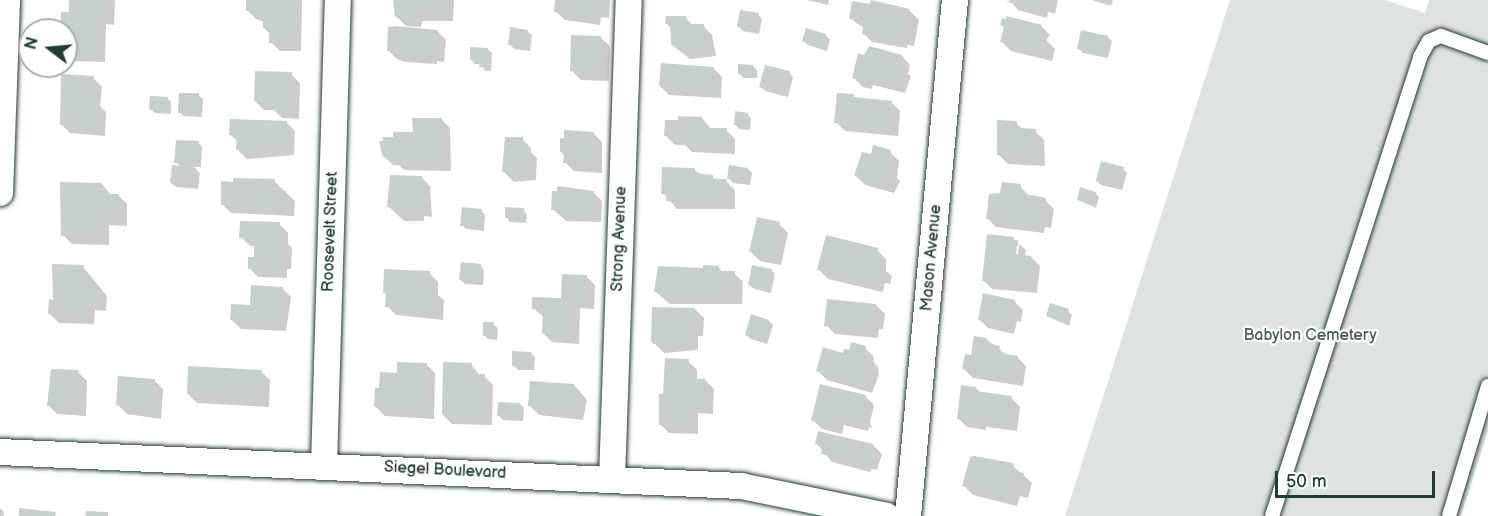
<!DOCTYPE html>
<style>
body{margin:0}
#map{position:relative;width:1488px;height:516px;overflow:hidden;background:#fff;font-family:"Balsamiq Sans",sans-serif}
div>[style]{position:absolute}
.green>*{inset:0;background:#dee3e2}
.shadow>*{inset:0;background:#0003}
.building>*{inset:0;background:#c7cfcc}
.roads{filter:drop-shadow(0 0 2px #1f3d34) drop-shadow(0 0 2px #1f3d34)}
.lane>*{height:14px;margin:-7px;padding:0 7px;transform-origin:7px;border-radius:7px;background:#fff}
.street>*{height:26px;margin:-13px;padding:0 13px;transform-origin:13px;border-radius:13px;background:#fff}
span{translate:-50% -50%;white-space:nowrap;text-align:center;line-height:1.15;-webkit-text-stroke:4.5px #fff;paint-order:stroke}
.street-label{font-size:16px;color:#1f3d34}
.park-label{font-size:16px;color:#455e57}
.north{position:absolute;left:18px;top:18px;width:60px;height:60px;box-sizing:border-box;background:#fff;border:2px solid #a5b1ae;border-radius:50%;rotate:286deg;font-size:16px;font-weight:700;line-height:24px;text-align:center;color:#1f3d34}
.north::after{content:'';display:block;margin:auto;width:21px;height:27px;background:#1f3d34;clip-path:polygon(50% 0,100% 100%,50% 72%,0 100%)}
.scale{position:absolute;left:1275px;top:471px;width:160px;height:27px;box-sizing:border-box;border:3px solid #1f3d34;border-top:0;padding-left:8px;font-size:18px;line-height:21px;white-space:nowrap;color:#1f3d34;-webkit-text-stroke:4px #fff;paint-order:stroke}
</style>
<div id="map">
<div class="green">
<i style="clip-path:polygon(1230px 0,1385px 0,1425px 13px,1429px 0,1488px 0,1488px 431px,1461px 516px,1065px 516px)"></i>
</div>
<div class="shadow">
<i style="clip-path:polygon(71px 0,115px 0,114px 25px,106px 24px,105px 62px,69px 61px,66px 57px,66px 30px,61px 30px,70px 14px)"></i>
<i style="clip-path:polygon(247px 0,302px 0,301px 51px,280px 51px,271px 42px,271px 35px,264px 28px,264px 22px,256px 19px,247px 10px)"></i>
<i style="clip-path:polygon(394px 0,454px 0,453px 21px,422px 21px,421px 27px,406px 26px,397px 17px)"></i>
<i style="clip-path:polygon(556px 0,610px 0,609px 18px,601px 17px,600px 25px,565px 20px,555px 11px)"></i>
<i style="clip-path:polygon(807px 0,829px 0,828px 5px)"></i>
<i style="clip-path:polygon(1009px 0,1058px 0,1055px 14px,1048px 12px,1047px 18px,1018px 10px)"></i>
<i style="clip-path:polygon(1092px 0,1113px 0,1111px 6px)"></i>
<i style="clip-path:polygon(910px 11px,919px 20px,914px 46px,907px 45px,907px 48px,872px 42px,863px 33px,864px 28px,851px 19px)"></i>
<i style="clip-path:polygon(758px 15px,762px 19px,759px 34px,743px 31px,739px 27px)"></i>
<i style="clip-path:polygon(686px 18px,693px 26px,703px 26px,712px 35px,716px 56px,690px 59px,672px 45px,672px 29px,667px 24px)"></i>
<i style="clip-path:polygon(1001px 25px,1041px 26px,1050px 35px,1046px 40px,1055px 49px,1052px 61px,1011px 51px,1002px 42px,1005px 28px)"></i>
<i style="clip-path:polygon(437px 31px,446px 40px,444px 62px,437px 61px,437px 64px,405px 62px,397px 59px,388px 50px)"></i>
<i style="clip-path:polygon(527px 31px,532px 35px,530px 51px,514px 49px,510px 44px)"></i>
<i style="clip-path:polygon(826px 36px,830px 40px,827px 51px,808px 45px,804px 41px)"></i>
<i style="clip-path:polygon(1107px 37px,1112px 41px,1108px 58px,1083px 53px,1079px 49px)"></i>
<i style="clip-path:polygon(601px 38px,610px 46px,609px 81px,581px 80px,572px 71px)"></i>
<i style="clip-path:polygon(487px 49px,492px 53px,491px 71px,485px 71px,481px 64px,475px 64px,471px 59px)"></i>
<i style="clip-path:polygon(902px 56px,910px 65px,908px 74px,911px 76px,905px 93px,873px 85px,872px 89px,863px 87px,854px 78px)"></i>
<i style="clip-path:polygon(753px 66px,757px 70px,757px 78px,744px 78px,739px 73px)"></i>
<i style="clip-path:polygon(713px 68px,722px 77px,721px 98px,669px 95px,660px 86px)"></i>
<i style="clip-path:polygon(789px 73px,793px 77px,788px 97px,765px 91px,761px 87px)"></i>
<i style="clip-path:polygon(291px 74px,300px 83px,299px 119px,282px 118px,274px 110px,264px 110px,255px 101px)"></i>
<i style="clip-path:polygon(63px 75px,93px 78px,102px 87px,100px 106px,106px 112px,105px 136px,70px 133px,61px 124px)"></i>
<i style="clip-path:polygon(198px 95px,203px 99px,202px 117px,184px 116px,179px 112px)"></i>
<i style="clip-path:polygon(853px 96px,857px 99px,891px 102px,900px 111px,898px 136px,845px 131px,836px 122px)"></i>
<i style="clip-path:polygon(167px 98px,171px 102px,171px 114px,155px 113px,151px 109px)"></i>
<i style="clip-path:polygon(747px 114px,751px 118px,750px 130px,739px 129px,735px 124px)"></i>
<i style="clip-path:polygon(702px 118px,711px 129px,726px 130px,735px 139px,735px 154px,692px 152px,685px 145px,675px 145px,666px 136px)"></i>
<i style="clip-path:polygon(441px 119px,450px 128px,451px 171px,404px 170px,399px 165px,393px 165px,384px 156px,414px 134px)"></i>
<i style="clip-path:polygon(286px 122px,295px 131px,294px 155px,247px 159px,238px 150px,238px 142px,231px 135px)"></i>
<i style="clip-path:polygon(1016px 123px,1024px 130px,1035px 131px,1044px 140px,1045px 166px,1008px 164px,999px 155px)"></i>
<i style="clip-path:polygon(593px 133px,602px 142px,602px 173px,574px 171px,565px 162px,565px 156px,561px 152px)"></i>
<i style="clip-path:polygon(506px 138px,522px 139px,531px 148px,531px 152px,537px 158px,536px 180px,514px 182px,505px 173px)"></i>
<i style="clip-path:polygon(198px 142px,202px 147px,201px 167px,193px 167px,200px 173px,198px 189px,176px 187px,171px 183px,182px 168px,176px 162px)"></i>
<i style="clip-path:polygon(890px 152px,899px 161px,897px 178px,900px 181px,894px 193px,865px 185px,856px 176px,872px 156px)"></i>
<i style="clip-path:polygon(694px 169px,700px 175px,726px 181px,735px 190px,735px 209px,677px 209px,663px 193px)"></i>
<i style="clip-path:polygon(748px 169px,752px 173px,750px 185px,733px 183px,729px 178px)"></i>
<i style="clip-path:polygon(1123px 169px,1127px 173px,1122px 190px,1101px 185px,1097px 180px)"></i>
<i style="clip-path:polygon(421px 177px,430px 186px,432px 217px,424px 216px,424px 221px,404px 221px,388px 206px)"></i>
<i style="clip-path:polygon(274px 181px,295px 201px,294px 216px,231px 213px,222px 204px)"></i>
<i style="clip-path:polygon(102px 184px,111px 195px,118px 195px,127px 204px,127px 226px,109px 225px,109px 245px,72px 244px,63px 235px)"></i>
<i style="clip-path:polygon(1020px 186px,1029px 196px,1045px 200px,1054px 209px,1051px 228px,1045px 227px,1044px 233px,996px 227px,987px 218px,1002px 194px)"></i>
<i style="clip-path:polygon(593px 192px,602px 201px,601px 222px,566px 221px,553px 209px)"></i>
<i style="clip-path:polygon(1095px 193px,1099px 197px,1096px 208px,1078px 200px)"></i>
<i style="clip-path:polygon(481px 210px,485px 215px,484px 231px,466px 229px,462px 225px)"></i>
<i style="clip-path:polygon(523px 210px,527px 214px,526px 223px,510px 222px,506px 217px)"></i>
<i style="clip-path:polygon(279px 224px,288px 233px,288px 244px,292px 248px,291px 269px,287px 269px,287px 278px,258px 277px,249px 268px,255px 258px,256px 246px,250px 246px,241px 237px)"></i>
<i style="clip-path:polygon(779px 224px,788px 233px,781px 265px,760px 261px,751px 252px)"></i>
<i style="clip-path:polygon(evenodd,1013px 239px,1026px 250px,1025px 257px,1031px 257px,1040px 266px,1037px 293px,992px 289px,983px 280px,1013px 239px,1016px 245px,1019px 245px,1017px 262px,1014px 261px,1016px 245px)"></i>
<i style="clip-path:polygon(877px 250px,886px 259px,886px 271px,892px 276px,890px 284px,885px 283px,883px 292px,828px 279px,819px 270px)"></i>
<i style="clip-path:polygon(480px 265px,484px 270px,483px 285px,465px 284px,461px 280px)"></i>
<i style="clip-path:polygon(83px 267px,107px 296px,106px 311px,95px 310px,94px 324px,59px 323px,50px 314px,55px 301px)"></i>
<i style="clip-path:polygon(718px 267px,723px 272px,734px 273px,743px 282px,742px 304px,670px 304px,656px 292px,704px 269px)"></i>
<i style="clip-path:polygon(771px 270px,775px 274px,771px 293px,754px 289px,750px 285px)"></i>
<i style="clip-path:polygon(429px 273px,438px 282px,438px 295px,444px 300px,443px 320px,396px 315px,387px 306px,387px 296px,384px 292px)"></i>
<i style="clip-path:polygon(586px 276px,595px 285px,594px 309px,580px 308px,579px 344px,552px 342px,543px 333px,544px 317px,533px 308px,562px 299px)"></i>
<i style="clip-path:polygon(282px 288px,291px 297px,286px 331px,241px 329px,232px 320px)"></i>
<i style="clip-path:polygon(1014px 301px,1023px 310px,1021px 322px,1017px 321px,1014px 334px,988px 328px,979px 319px)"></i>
<i style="clip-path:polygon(876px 305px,885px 314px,883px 329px,879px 329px,878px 338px,835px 334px,826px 325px)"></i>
<i style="clip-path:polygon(695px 309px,704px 318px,703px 336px,698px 336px,698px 350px,664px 353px,652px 341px)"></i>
<i style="clip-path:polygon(1068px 311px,1072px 315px,1069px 326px,1047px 316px)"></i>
<i style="clip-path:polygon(769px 321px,773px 325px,767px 344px,751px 339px,746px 335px)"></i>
<i style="clip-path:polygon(493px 324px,498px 328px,497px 340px,488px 339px,484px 335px)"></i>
<i style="clip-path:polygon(986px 339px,1008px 356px,1017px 357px,1026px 366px,1023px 386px,973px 378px,964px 369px)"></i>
<i style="clip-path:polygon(865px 348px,874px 357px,873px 361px,878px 367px,879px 375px,872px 393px,827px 380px,818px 371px,844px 354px)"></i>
<i style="clip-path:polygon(531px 353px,535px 357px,534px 370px,518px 370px,513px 365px)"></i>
<i style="clip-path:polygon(688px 361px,697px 370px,697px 380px,705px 380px,714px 389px,713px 414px,698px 413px,698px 434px,669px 433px,660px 424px,664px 396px)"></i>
<i style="clip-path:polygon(426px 364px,435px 373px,434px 419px,385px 416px,376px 407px,381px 390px,398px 375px)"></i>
<i style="clip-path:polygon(471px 364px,480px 376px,484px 376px,493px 385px,492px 425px,452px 424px,443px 415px)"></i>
<i style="clip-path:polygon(261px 371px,270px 380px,269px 407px,197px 403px,188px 394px)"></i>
<i style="clip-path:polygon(78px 372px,87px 381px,86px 416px,57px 414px,48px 405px)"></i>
<i style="clip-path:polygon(154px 380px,163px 389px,161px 419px,127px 414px,118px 405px)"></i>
<i style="clip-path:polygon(574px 385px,587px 400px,583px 420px,539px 415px,530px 406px)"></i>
<i style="clip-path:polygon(976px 388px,981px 393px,1011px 398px,1020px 407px,1017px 431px,986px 427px,986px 430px,967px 427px,958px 418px)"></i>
<i style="clip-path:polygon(865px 396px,874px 405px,870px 422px,872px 428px,869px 427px,868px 431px,844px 425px,842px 434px,822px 429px,813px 420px)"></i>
<i style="clip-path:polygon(520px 404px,524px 408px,523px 421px,503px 420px,499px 416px)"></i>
<i style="clip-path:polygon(816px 443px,873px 445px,882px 454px,877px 470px,872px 469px,870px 472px,832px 462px)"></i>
<i style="clip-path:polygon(1012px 465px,1032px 483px,1028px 498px,1020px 496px,1017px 506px,973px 495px,964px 486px)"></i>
<i style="clip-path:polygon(0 508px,3px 511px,4px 516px,0 516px)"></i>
</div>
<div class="building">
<i style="clip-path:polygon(69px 0,106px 0,106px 16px,98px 16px,96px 54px,66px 53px,66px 30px,60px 30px,61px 12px,69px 12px)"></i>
<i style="clip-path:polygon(246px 0,294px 0,293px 43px,269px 43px,269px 28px,263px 28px,263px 16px,270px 16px,270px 14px,250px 14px,250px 11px,246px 11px)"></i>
<i style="clip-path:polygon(393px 0,445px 0,444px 12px,413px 12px,413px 18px,395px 17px)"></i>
<i style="clip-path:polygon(555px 0,601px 0,601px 9px,592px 9px,592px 17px,554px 12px)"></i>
<i style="clip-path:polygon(871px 0,910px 9px,906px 38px,899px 36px,898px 40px,862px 34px,864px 22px,849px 19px,852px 1px,870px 4px)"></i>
<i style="clip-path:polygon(1047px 0,1046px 6px,1040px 4px,1038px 10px,1005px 1px)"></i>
<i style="clip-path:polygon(740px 10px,759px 13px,756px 30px,737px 27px)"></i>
<i style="clip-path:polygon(666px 16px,686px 16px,686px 24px,704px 24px,708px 48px,679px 50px,679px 45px,671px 45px,670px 24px,665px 24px)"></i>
<i style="clip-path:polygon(1006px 16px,1042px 25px,1036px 36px,1046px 39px,1043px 53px,1000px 42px,1004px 26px,1000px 25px,1002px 18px,1006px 19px)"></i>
<i style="clip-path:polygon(396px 26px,437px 30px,436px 54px,428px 53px,428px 56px,395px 54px,395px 51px,387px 51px,388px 27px)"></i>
<i style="clip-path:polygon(510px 27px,528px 30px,526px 47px,508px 45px)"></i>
<i style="clip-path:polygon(806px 28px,826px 34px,823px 47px,802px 41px)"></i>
<i style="clip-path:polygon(1081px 30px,1108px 36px,1104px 55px,1077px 49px)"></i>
<i style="clip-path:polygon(571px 35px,601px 36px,600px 72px,570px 71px)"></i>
<i style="clip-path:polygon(869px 46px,902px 55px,900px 65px,903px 66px,896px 85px,864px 77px,863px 81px,852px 78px,858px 53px,864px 55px)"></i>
<i style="clip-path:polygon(470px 47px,488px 48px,487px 68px,479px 67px,480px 60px,470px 60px)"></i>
<i style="clip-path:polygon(661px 63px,714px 67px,712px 90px,659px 86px)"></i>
<i style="clip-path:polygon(738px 64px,753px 65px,753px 75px,738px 74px)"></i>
<i style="clip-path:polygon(765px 65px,790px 71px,784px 94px,759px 87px)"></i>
<i style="clip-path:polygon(255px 71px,292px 72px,290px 111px,272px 110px,272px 102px,254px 101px)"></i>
<i style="clip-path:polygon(61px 74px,94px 76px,92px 102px,98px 102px,96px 128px,60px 125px)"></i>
<i style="clip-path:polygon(179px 93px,199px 93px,198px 113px,178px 113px)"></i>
<i style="clip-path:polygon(837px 93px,854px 94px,854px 97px,892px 101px,889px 128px,834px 123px)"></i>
<i style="clip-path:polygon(150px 96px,168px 97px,167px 110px,149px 110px)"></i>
<i style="clip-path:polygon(735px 111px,748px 113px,747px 126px,734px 125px)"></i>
<i style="clip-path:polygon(678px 116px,702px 117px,702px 128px,727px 128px,726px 145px,681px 144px,681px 137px,664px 136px,665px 120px,678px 120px)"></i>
<i style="clip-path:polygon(412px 118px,442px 118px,443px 163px,393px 161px,393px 157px,383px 157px,379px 141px,383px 141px,383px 137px,393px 137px,393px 132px,413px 132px)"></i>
<i style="clip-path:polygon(230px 119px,287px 121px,286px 146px,236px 150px,237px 135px,229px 135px)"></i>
<i style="clip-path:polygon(997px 120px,1017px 121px,1017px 128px,1036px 129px,1036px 157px,997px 155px)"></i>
<i style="clip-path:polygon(564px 130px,594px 132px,594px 164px,563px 163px,564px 153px,560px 152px,560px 138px,564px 138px)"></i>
<i style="clip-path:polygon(505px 137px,523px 137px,523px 147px,528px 148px,527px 172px,523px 171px,522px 174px,502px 172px)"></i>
<i style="clip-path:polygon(176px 140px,199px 141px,198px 164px,174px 163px)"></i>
<i style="clip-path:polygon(873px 145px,891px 150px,889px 169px,892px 170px,885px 185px,854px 176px,862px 152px,871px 154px)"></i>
<i style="clip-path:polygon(1101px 161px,1124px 167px,1118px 187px,1096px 181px)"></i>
<i style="clip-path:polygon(172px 165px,196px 168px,194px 186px,170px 183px)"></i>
<i style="clip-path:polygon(729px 165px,748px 168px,746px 182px,727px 179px)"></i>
<i style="clip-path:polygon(662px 167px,695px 168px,694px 173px,713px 175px,713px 179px,727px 179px,726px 200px,666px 201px,667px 194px,661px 194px)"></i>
<i style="clip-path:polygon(390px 175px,422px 176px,423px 208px,416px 208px,415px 213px,394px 212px,394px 207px,387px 207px)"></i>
<i style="clip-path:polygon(233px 178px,275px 179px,274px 190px,286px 191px,286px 208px,221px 205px,221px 181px,233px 182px)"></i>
<i style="clip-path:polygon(60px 182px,102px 183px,102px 194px,119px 194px,118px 217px,101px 217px,100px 236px,61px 236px)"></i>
<i style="clip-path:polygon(1002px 182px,1021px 184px,1020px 193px,1046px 198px,1043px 220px,1036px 219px,1035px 225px,986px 219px,989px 194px,1000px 193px)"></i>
<i style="clip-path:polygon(557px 186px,594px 191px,592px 213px,556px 213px,556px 210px,551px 210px,552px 191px,557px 191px)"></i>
<i style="clip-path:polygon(1080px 187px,1096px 192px,1092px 204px,1077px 200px)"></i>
<i style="clip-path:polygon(462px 207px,482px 209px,480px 227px,460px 226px)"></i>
<i style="clip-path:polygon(505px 207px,524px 208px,523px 219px,505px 218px)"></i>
<i style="clip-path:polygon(757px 217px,780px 222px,772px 257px,749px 252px)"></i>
<i style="clip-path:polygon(240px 221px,280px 222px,279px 238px,283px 238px,283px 260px,279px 260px,278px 270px,248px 269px,248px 257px,254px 257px,254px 238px,239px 238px)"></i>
<i style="clip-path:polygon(987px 234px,1014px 237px,1014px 240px,1018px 240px,1016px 254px,1031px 256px,1028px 285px,982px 281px)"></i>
<i style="clip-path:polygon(826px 235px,878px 248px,878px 264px,883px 266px,881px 276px,877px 275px,874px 284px,817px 270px)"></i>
<i style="clip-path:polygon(461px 262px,481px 264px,479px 282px,459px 280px)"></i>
<i style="clip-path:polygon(52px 264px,84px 265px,83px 277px,92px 277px,92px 285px,98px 286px,97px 302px,86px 302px,86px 316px,48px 314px,49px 299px,53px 300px)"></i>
<i style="clip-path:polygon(703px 265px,719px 266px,719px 271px,735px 271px,733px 296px,660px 296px,660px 292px,654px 292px,658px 266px,703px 268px)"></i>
<i style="clip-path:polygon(752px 265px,772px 269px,767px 289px,748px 285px)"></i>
<i style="clip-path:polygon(384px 269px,430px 271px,429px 290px,436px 290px,434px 311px,385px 307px,386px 293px,383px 293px)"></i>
<i style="clip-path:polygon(562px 274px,587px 275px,586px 300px,572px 300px,570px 335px,542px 334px,543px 309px,532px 309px,532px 297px,561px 298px)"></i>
<i style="clip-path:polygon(251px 285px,283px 287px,278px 323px,230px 320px,231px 304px,250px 305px)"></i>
<i style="clip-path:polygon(983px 293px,1015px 300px,1012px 314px,1008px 313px,1005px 326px,978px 320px)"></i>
<i style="clip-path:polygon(827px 299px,876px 304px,875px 321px,871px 320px,870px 330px,824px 326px)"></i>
<i style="clip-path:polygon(1050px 303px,1069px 309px,1065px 322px,1046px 316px)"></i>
<i style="clip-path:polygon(652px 307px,695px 308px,695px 328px,690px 328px,690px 342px,654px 344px,651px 342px)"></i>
<i style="clip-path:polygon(751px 314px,769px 320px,763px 341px,745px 335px)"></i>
<i style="clip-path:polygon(483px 322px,494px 322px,494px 336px,483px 336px)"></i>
<i style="clip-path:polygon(974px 336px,987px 338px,986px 343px,1000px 346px,999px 353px,1018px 356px,1014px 378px,962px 369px,965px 354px,971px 355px)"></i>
<i style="clip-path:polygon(851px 342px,866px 346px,864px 355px,870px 356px,868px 364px,871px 365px,863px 385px,816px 371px,823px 347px,843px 353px,844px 349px,849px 350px)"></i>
<i style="clip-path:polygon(512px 351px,531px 352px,531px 366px,512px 366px)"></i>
<i style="clip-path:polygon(665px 358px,689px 359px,688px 378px,705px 379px,704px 405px,690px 405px,689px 426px,659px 425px,659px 394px,663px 394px)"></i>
<i style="clip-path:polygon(397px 362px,427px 363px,425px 411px,374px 407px,375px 388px,379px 388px,380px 372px,397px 373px)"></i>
<i style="clip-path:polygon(443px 362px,472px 363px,471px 374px,485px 374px,484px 417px,442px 415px)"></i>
<i style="clip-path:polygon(188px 366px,262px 370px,260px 398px,187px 394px)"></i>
<i style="clip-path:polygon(51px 369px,79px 370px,77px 407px,47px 406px)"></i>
<i style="clip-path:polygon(118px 376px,155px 379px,153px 410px,116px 405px)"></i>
<i style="clip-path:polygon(530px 381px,574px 384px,574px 389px,578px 389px,574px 411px,528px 406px)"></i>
<i style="clip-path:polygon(820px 384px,866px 395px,862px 413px,865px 414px,864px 420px,860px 419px,859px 422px,835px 417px,834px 426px,811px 421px)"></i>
<i style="clip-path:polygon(961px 385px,976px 387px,976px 391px,1012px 396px,1008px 423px,978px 418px,977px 422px,957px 419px)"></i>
<i style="clip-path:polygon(498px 402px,520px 403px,519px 417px,497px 416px)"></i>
<i style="clip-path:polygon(818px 431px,873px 444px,869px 462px,863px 461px,862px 464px,821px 454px,823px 446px,815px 444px)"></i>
<i style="clip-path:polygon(974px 456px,1013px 463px,1015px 471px,1024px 473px,1020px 490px,1011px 488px,1008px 498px,962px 486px,970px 457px)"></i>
<i style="clip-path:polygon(19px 508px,56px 512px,55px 516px,19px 516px)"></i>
<i style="clip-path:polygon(86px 511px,108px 512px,108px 516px,85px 516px)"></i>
</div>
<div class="roads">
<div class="lane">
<i style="left:1272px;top:516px;width:482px;rotate:-72.1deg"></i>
<i style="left:1420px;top:57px;width:18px;rotate:-61deg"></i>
<i style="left:1429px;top:41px;width:13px;rotate:-23deg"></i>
<i style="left:1441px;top:36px;width:50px;rotate:19.9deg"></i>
<i style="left:1449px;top:516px;width:136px;rotate:-73.3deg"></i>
</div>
<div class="street">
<i style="left:0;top:193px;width:193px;rotate:-87.9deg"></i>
<i style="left:0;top:452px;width:742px;rotate:2.63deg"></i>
<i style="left:741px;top:486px;width:149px;rotate:11.6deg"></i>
<i style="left:324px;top:465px;width:465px;rotate:-88.3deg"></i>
<i style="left:612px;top:479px;width:479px;rotate:-88deg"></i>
<i style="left:908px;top:516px;width:518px;rotate:-84.8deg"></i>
</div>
</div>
<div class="street-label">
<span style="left:331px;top:232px;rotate:-88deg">Roosevelt Street</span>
<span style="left:620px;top:239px;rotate:-88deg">Strong Avenue</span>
<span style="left:932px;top:258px;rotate:-85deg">Mason Avenue</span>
<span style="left:445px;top:471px;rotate:3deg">Siegel Boulevard</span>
</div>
<div class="park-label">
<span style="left:1310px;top:336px">Babylon Cemetery</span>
</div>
<div class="north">N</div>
<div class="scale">50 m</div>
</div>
